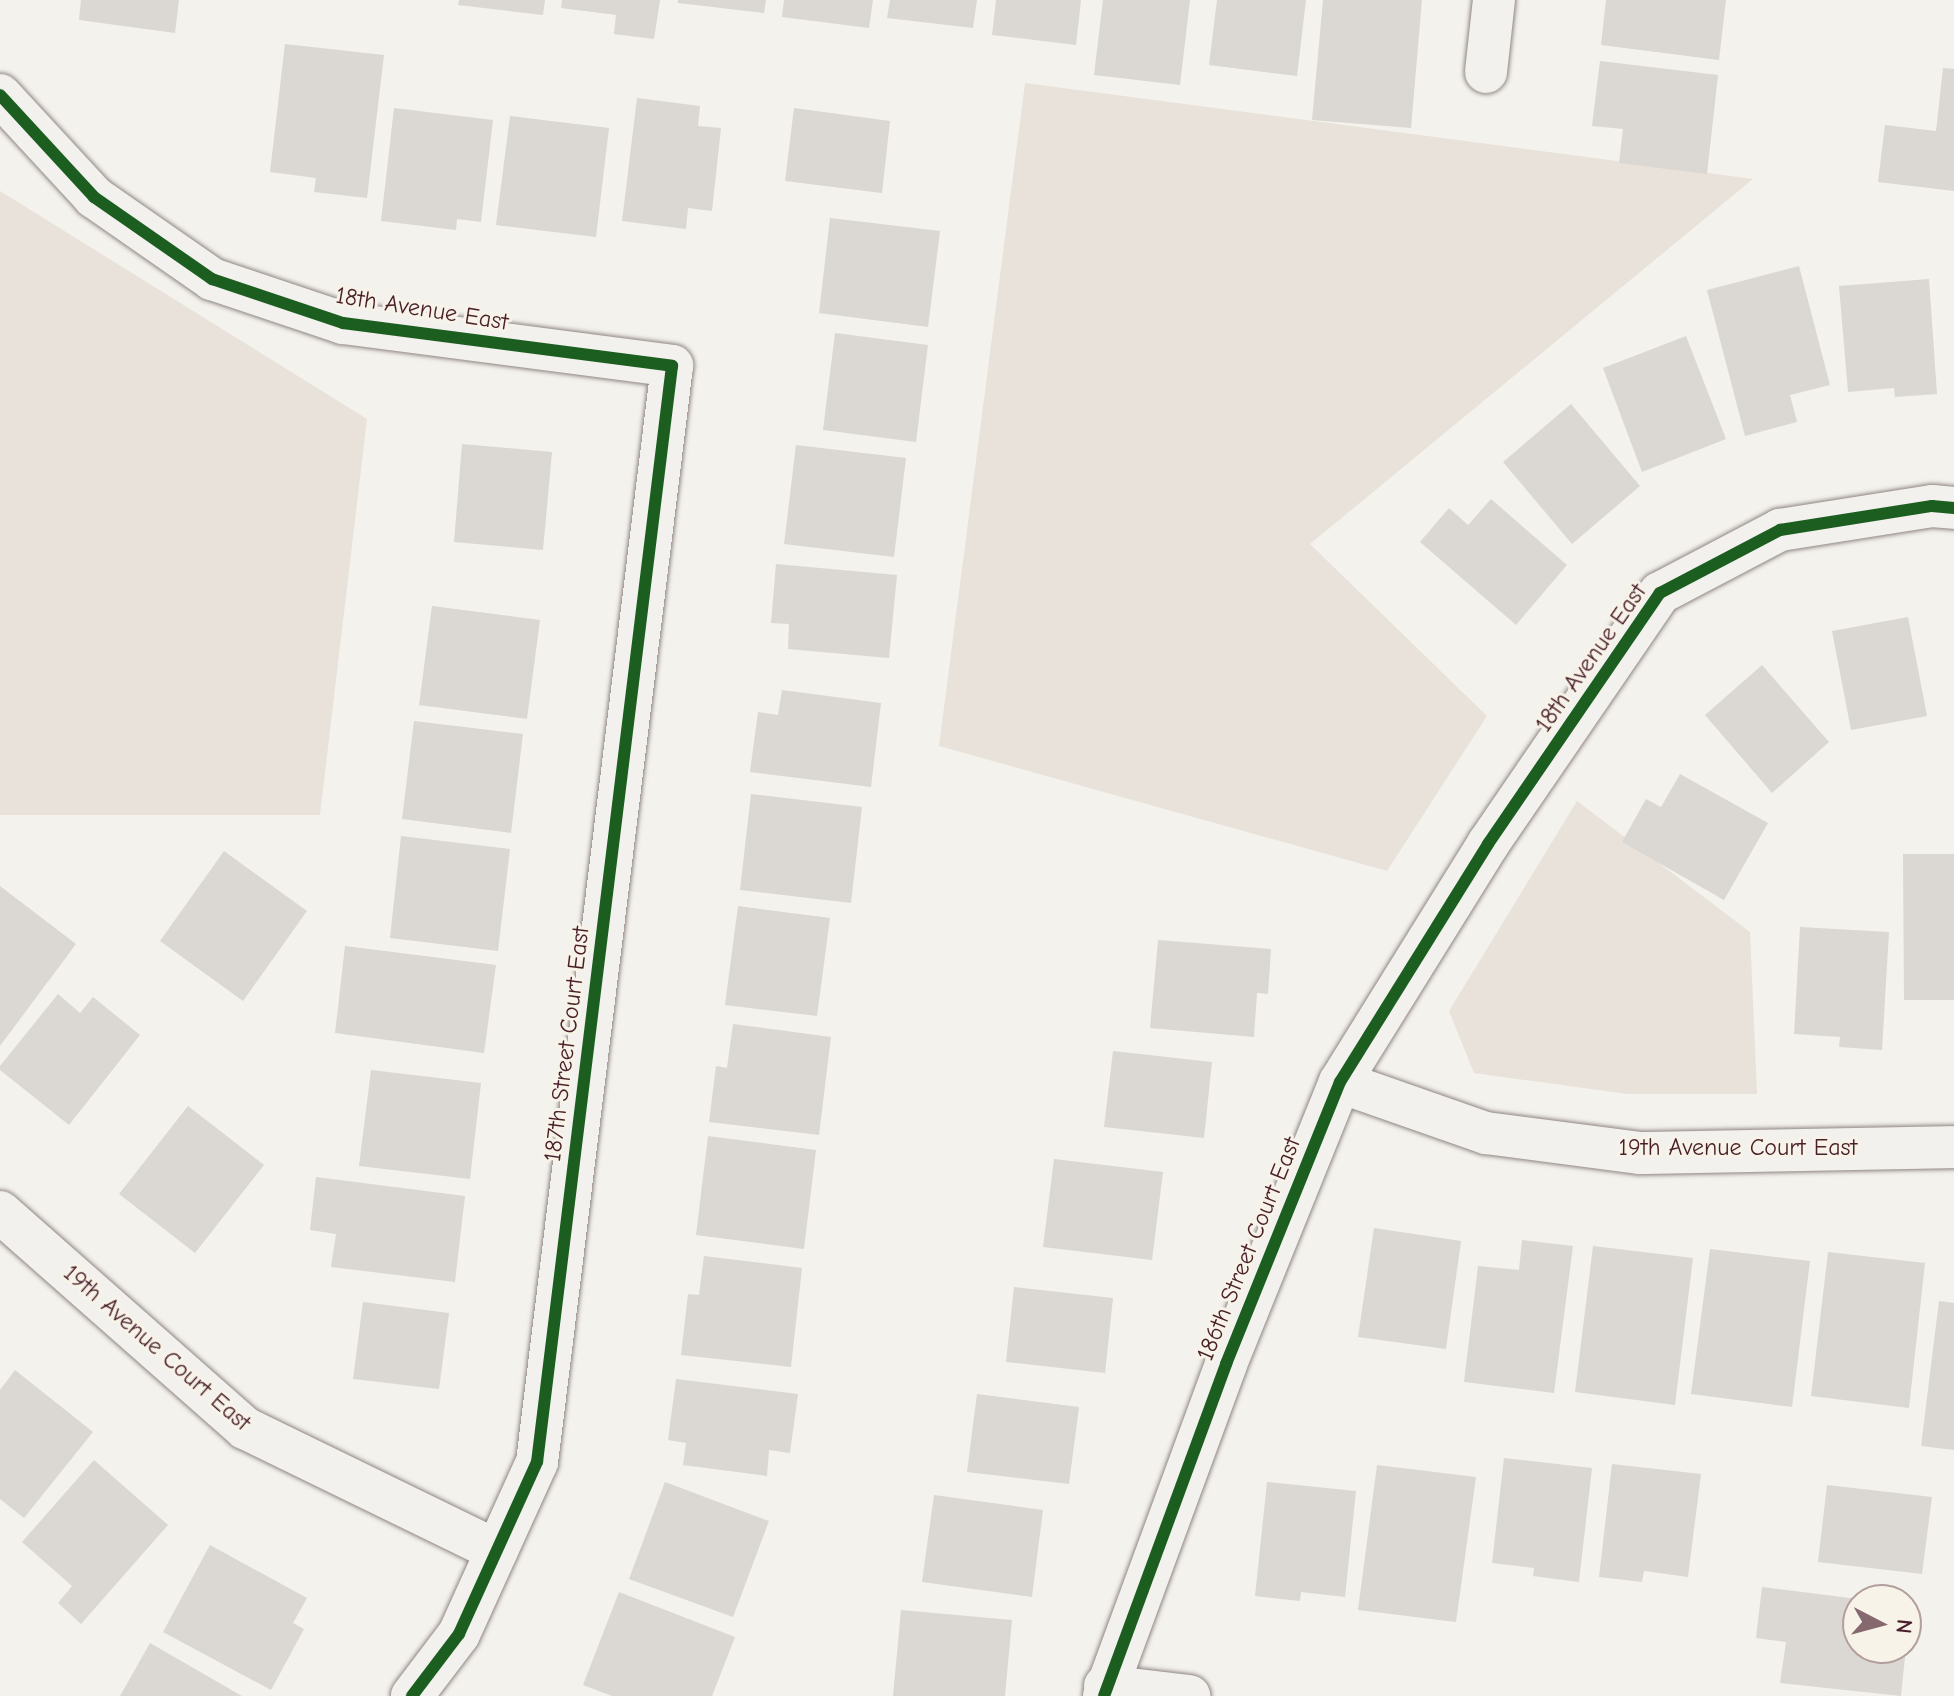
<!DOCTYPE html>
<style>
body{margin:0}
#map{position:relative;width:1954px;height:1696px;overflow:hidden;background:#f4f2ec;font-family:"Comic Neue",sans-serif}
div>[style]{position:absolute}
.green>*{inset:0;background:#e8e2da}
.building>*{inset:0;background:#dbd7d3}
.roads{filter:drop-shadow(0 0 2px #8f8685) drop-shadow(0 0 2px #8f8685)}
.minor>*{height:42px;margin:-21px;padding:0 21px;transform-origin:21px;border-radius:21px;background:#f2f1ed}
.cycleway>*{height:12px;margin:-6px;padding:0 6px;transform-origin:6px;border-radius:6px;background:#1b5e20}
span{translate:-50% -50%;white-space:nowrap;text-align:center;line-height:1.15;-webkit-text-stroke:6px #f7f3e8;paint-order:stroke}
.street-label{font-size:24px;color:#4a1f2b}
.north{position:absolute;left:1842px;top:1584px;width:80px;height:80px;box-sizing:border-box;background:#f7f3e8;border:2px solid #b29e9c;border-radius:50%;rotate:96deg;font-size:22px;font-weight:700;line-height:32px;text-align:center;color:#4a1f2b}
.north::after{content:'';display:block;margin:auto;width:28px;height:36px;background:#86696f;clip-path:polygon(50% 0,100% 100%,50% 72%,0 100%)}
</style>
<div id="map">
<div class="green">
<i style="clip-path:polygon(1025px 83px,1753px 179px,1310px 544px,1487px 716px,1387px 871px,939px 746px)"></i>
<i style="clip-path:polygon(0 191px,367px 419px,320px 815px,0 815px)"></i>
<i style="clip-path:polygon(1577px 801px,1750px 932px,1757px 1094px,1627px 1094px,1474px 1073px,1449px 1011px)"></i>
</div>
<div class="building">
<i style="clip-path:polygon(81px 0,179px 0,175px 33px,79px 20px)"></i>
<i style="clip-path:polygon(459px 0,545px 0,543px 15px,458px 5px)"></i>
<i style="clip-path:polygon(562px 0,660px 0,654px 39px,614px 34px,616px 15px,561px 8px)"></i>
<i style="clip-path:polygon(678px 0,766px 0,764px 13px,678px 3px)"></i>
<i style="clip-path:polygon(784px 0,873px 0,869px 28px,782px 17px)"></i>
<i style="clip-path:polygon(890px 0,977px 0,973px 28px,887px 18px)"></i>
<i style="clip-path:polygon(996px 0,1081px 0,1076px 45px,992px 35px)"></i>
<i style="clip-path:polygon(1103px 0,1190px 0,1180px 85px,1094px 75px)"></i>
<i style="clip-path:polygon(1217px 0,1306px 0,1297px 76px,1209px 65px)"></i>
<i style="clip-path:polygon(1323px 0,1422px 0,1411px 128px,1312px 120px)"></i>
<i style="clip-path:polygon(1606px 0,1726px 0,1719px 60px,1601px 45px)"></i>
<i style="clip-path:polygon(285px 44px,384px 55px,367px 198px,314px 192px,316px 178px,270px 172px)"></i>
<i style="clip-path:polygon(1600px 61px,1718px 75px,1707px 174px,1619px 163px,1623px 129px,1592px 126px)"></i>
<i style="clip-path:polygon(1943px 68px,1954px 69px,1954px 191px,1878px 182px,1885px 125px,1936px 131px)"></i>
<i style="clip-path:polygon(637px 98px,700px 106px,698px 126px,721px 128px,712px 211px,688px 208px,686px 229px,622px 221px)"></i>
<i style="clip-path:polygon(394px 108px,493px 120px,481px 222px,457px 219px,456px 230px,381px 221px)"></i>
<i style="clip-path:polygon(794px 108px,890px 121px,882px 193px,785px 181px)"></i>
<i style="clip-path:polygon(510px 116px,609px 128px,596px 237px,496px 225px)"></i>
<i style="clip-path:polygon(830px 218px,940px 231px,928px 327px,819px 313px)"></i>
<i style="clip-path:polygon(1799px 266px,1830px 385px,1790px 395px,1797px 422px,1745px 436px,1707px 290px)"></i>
<i style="clip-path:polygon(1929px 279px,1937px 394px,1895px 397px,1894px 388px,1848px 392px,1839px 286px)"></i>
<i style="clip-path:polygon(835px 333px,928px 345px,916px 442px,823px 430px)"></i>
<i style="clip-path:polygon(1686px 336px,1726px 439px,1642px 472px,1603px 368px)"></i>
<i style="clip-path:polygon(1571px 404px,1640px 486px,1572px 544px,1503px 462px)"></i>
<i style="clip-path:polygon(462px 444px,552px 452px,543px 550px,454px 542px)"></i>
<i style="clip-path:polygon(796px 445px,906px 458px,894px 557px,784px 544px)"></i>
<i style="clip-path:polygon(1491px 499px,1567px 565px,1516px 625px,1420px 542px,1449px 508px,1468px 525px)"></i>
<i style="clip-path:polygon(776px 564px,897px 575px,889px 658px,788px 649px,789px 624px,771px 623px)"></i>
<i style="clip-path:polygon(432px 606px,540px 620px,527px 719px,419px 705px)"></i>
<i style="clip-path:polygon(1908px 617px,1927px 716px,1851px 730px,1832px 631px)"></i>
<i style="clip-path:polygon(1762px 665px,1829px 742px,1772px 793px,1705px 715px)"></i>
<i style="clip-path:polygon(782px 690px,881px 703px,871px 787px,750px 772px,758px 712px,778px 715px)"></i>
<i style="clip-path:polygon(414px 721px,523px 734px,511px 833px,402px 819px)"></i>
<i style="clip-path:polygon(1680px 774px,1768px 823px,1724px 900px,1622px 842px,1646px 799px,1661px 807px)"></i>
<i style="clip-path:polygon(751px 794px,862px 807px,851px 903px,740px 890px)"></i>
<i style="clip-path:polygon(401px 836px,510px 849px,498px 951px,390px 938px)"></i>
<i style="clip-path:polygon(224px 851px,307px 911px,243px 1001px,160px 941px)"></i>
<i style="clip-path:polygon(1903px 854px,1954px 854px,1954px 1000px,1904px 1000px)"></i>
<i style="clip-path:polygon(0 886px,76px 944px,0 1046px)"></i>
<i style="clip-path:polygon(738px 906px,830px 918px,817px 1016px,725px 1005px)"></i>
<i style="clip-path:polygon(1800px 927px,1889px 932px,1882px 1050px,1839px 1047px,1840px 1037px,1794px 1034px)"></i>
<i style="clip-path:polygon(1158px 940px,1271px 949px,1268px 994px,1257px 993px,1254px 1037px,1150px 1028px)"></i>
<i style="clip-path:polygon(345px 946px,496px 965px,484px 1053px,335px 1033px)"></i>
<i style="clip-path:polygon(58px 994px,80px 1013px,93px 997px,140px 1035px,69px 1125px,0 1070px,0 1066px)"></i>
<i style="clip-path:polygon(733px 1024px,831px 1037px,819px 1135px,709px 1122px,716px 1066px,727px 1068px)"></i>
<i style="clip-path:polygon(1113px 1051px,1212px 1062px,1204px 1138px,1104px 1127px)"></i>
<i style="clip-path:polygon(371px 1070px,481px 1083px,470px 1179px,359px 1166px)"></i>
<i style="clip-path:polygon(188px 1106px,264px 1165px,195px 1253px,119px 1194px)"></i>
<i style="clip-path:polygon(708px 1136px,816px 1150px,804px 1249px,696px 1235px)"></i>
<i style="clip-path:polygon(1054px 1159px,1163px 1172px,1152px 1260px,1043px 1247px)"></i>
<i style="clip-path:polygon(316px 1177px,465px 1196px,455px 1282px,331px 1267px,336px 1234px,310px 1230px)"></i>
<i style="clip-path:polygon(1374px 1228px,1461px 1241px,1446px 1349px,1358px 1337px)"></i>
<i style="clip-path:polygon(1522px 1240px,1573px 1246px,1554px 1393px,1464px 1382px,1478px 1266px,1519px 1270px)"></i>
<i style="clip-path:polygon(1593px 1246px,1693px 1258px,1675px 1405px,1575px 1392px)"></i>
<i style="clip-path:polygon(1710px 1249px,1810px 1261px,1792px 1407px,1691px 1394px)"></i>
<i style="clip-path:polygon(1828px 1252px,1925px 1263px,1909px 1408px,1811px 1396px)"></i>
<i style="clip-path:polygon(704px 1256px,802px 1268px,791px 1367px,681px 1355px,688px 1294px,699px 1295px)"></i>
<i style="clip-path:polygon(1014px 1287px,1113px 1298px,1105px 1373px,1006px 1362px)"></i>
<i style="clip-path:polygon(1939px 1301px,1954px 1303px,1954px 1450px,1921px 1446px)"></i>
<i style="clip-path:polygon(363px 1302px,449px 1313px,439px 1389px,353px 1379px)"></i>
<i style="clip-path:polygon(15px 1370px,93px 1432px,24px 1518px,0 1499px,0 1390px)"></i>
<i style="clip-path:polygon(676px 1379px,798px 1394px,790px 1453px,769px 1450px,767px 1476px,683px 1465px,686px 1443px,668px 1440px)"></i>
<i style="clip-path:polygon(977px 1394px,1079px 1407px,1069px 1484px,967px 1472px)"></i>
<i style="clip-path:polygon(1504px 1458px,1592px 1468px,1579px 1582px,1533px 1576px,1534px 1568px,1492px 1563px)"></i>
<i style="clip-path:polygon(94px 1460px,168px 1525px,81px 1624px,58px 1603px,72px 1586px,22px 1542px)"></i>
<i style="clip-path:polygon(1612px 1464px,1701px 1474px,1688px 1577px,1644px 1571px,1642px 1582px,1599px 1577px)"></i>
<i style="clip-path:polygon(1377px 1465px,1476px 1477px,1456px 1622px,1358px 1610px)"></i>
<i style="clip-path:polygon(665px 1482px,769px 1521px,733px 1617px,629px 1579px)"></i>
<i style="clip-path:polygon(1267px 1482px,1356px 1491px,1345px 1597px,1301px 1592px,1300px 1601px,1255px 1596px)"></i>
<i style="clip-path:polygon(1827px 1485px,1932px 1497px,1922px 1574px,1818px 1562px)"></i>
<i style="clip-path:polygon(934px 1495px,1043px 1510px,1032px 1597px,922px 1582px)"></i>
<i style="clip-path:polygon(210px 1545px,307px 1598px,293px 1623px,304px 1629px,271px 1690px,163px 1632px)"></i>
<i style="clip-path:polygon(1762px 1587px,1858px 1599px,1858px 1648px,1906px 1648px,1901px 1696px,1780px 1683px,1786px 1642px,1756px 1638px)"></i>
<i style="clip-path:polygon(619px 1592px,735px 1637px,712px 1696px,612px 1696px,583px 1685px)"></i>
<i style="clip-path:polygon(1906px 1605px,1912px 1605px,1908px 1636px,1906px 1636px)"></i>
<i style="clip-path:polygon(901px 1610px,1012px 1620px,1005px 1696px,893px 1696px)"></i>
<i style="clip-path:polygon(150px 1643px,242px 1696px,120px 1696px)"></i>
</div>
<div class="roads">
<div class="minor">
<i style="left:1486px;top:72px;width:72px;rotate:-83.7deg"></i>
<i style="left:0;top:95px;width:139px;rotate:47.3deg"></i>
<i style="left:94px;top:197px;width:144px;rotate:34.8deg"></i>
<i style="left:212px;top:279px;width:138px;rotate:18.6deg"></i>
<i style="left:343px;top:323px;width:332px;rotate:7.4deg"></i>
<i style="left:672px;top:366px;width:1104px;rotate:97.02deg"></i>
<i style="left:537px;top:1462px;width:189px;rotate:114.4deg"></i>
<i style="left:459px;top:1634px;width:78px;rotate:127.2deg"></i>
<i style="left:1340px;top:1082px;width:155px;rotate:19.3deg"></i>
<i style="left:1486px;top:1133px;width:156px;rotate:7.4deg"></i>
<i style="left:1641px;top:1153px;width:313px;rotate:-1.1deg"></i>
<i style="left:0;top:1212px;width:327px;rotate:41.4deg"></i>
<i style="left:245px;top:1428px;width:280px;rotate:26deg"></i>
<i style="left:1105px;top:1686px;width:85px;rotate:6.8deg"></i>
<i style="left:1104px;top:1696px;width:354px;rotate:-69.8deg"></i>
<i style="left:1226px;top:1364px;width:304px;rotate:-68deg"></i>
<i style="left:1340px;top:1082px;width:280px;rotate:-58.1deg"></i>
<i style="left:1488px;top:844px;width:304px;rotate:-55.6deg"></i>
<i style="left:1660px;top:593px;width:136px;rotate:-27.7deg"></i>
<i style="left:1780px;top:530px;width:154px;rotate:-9deg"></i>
<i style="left:1932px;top:506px;width:22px;rotate:5deg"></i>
</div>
</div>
<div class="cycleway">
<i style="left:0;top:95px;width:139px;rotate:47.3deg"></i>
<i style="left:94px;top:197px;width:144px;rotate:34.8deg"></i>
<i style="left:212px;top:279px;width:138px;rotate:18.6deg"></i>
<i style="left:343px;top:323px;width:332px;rotate:7.4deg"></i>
<i style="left:672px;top:366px;width:1104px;rotate:97.02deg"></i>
<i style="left:537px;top:1462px;width:189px;rotate:114.4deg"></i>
<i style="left:459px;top:1634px;width:78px;rotate:127.2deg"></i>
<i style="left:1104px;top:1696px;width:354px;rotate:-69.8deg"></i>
<i style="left:1226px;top:1364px;width:304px;rotate:-68deg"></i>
<i style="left:1340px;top:1082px;width:280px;rotate:-58.1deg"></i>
<i style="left:1488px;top:844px;width:304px;rotate:-55.6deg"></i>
<i style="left:1660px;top:593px;width:136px;rotate:-27.7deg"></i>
<i style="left:1780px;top:530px;width:154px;rotate:-9deg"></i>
<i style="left:1932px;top:506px;width:22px;rotate:5deg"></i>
</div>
<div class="street-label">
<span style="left:422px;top:309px;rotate:9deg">18th Avenue East</span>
<span style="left:1591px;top:658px;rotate:-55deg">18th Avenue East</span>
<span style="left:567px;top:1044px;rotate:-83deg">187th Street Court East</span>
<span style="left:1738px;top:1148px">19th Avenue Court East</span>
<span style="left:1249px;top:1249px;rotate:-68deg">186th Street Court East</span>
<span style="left:157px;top:1348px;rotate:41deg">19th Avenue Court East</span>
</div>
<div class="north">N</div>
</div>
